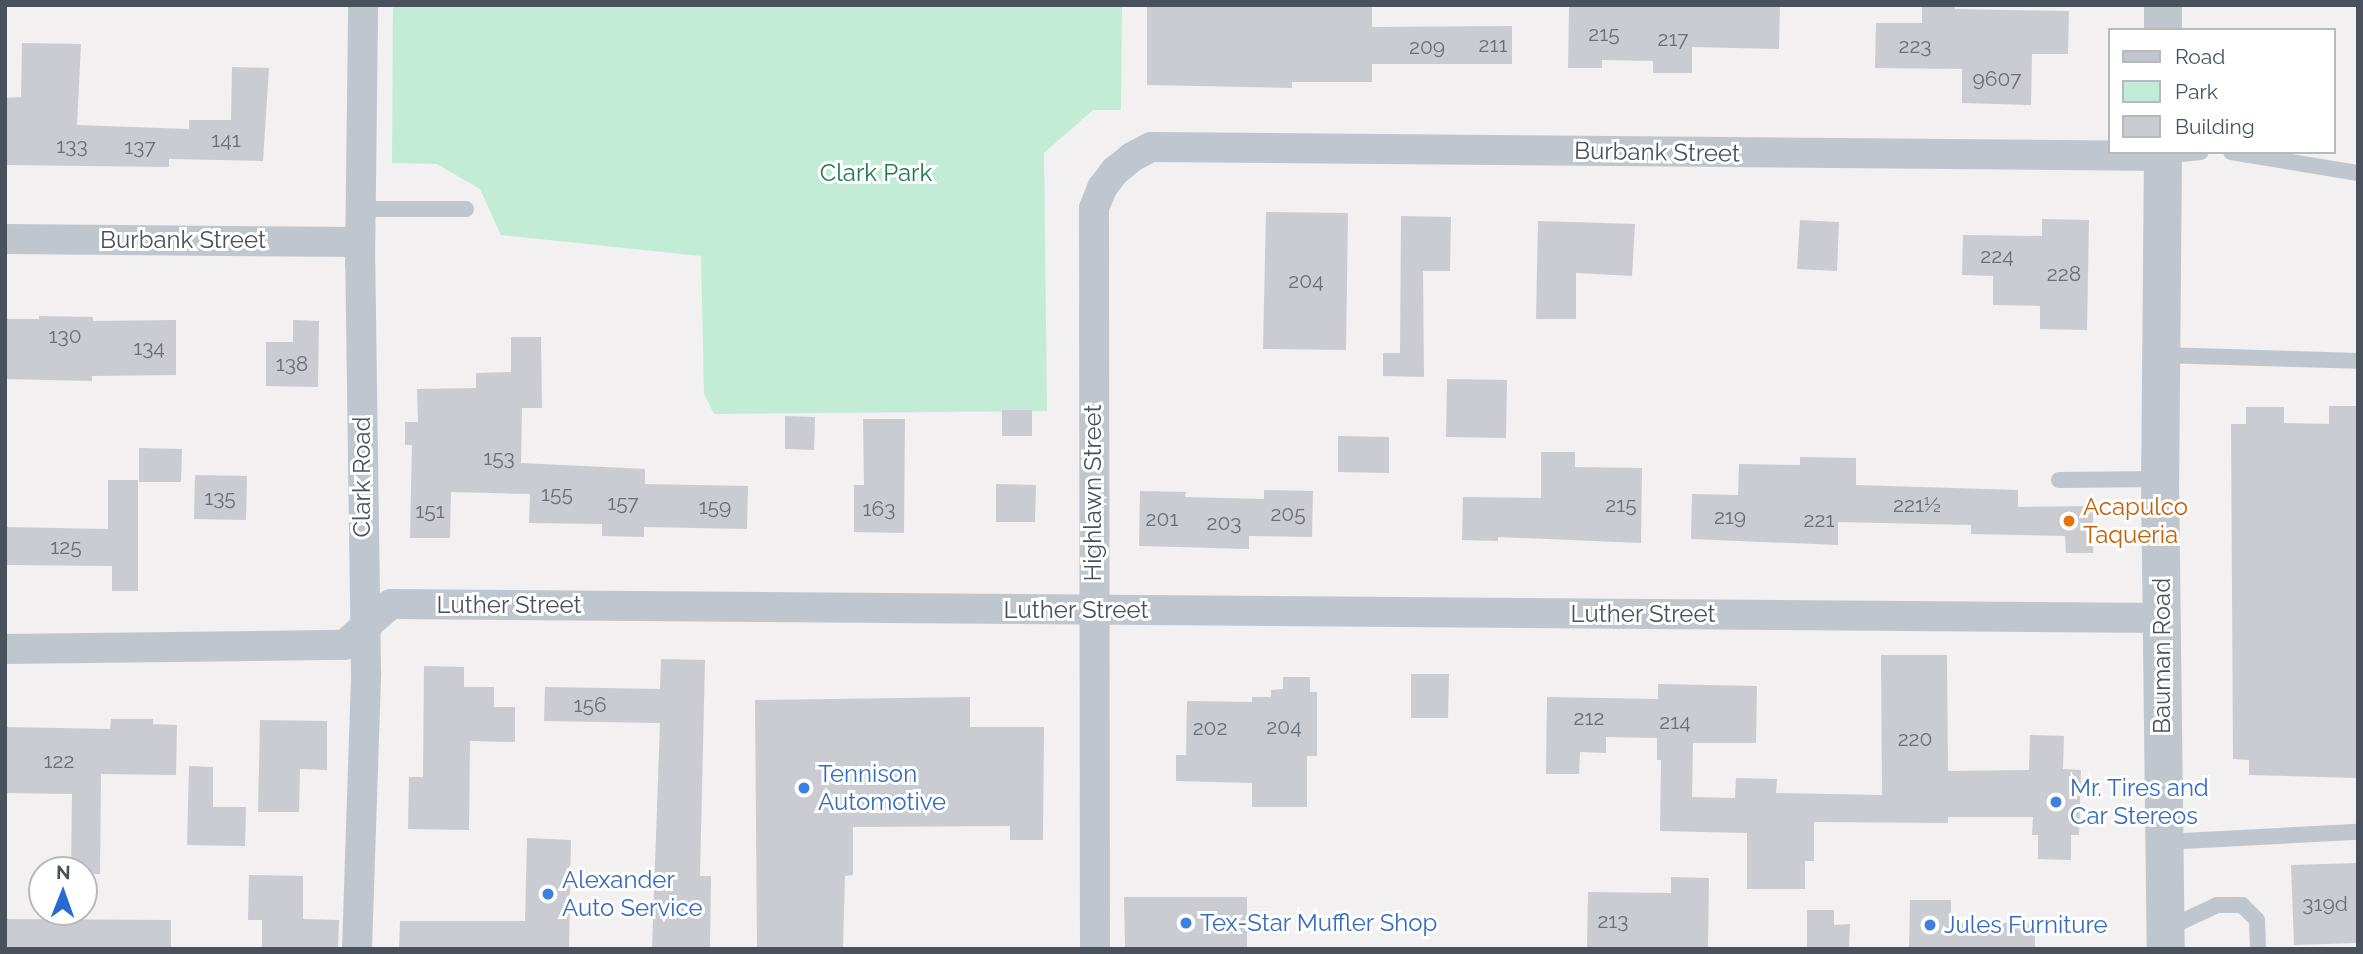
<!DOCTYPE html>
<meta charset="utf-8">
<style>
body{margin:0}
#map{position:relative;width:2363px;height:954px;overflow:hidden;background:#f2f0f0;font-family:Raleway,sans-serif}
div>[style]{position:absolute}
.green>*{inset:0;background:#c2ecd5}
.building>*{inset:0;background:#caccd2}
.service>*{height:16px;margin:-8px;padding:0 8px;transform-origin:8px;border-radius:8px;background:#bfc6cd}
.minor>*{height:30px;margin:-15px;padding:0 15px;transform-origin:15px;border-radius:15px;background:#bfc6cd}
.tertiary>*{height:38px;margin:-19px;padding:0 19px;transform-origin:19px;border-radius:19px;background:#bfc6cd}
.dots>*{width:19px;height:19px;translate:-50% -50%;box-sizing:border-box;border:4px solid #fff;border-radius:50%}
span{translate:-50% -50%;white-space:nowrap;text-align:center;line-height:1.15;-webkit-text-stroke:6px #fff;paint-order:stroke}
.number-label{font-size:21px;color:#69707a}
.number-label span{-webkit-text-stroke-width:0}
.street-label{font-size:24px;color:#49525c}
.park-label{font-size:24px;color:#1f7851}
.food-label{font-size:24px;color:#c56008}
.left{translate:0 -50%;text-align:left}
.shop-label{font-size:24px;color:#366cbe}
.frame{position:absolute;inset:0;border:7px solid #49525c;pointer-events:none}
.legend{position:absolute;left:2108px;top:28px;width:228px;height:126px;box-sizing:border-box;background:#fff;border:2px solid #b6babe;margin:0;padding:9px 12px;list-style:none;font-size:21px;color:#49525c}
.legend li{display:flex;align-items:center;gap:14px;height:35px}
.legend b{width:35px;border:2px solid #b6babe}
.north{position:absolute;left:28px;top:856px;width:70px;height:70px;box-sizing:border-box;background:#fff;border:2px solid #b6babe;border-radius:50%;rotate:1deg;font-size:19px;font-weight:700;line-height:28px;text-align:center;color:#49525c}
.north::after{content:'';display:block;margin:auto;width:24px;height:32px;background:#286ad4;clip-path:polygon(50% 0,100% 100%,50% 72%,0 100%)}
</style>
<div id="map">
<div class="green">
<i style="clip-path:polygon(393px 5px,1122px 5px,1121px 110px,1093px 110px,1044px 153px,1047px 411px,714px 414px,704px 394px,701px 256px,501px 235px,480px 189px,437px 164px,392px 163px)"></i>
</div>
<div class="building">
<i style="clip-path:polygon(1147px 5px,1372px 5px,1372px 27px,1512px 26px,1512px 64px,1372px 64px,1372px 82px,1292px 82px,1292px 88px,1147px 85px)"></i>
<i style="clip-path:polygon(1604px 5px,1780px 5px,1779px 49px,1692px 47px,1692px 73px,1653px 73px,1653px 61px,1602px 60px,1602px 68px,1568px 68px,1569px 7px)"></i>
<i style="clip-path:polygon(1922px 5px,1955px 5px,1955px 9px,2069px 11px,2068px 54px,2032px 54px,2031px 105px,1962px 103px,1962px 69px,1875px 68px,1876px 23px,1922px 23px)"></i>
<i style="clip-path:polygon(22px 43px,81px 44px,77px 125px,189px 129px,189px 120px,231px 120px,232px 67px,269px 68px,263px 161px,169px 159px,169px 167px,5px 165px,5px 98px,21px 97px)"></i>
<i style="clip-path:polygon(1266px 212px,1348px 213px,1346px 350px,1263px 349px)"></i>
<i style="clip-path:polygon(1401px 216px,1451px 217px,1450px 271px,1423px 271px,1424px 377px,1383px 376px,1383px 353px,1400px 353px)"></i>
<i style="clip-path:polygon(2042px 219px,2089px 220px,2087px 330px,2040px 329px,2040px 306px,1993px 305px,1993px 276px,1962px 275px,1963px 235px,2042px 236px)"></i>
<i style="clip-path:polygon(1800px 220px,1839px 222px,1837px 271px,1797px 269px)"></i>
<i style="clip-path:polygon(1538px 221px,1635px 224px,1632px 276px,1576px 273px,1576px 319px,1536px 319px)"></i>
<i style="clip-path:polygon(39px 316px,93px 317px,93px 321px,176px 320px,176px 375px,92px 376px,92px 381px,5px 379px,5px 319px,39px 319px)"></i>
<i style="clip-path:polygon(293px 320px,319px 321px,318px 387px,266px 386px,266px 342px,293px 342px)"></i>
<i style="clip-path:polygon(511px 337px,541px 337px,542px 408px,522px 408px,521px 463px,645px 469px,645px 484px,748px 486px,747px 529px,644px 527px,644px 537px,602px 536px,602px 524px,529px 523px,530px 494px,451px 492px,450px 538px,410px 538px,412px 445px,405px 445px,405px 422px,418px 422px,417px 389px,476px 388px,476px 373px,511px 372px)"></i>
<i style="clip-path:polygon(1447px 379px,1507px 380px,1506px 438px,1446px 437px)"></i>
<i style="clip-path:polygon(2329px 406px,2358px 406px,2358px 778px,2249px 775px,2249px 760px,2233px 759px,2231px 424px,2246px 424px,2246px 407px,2284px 407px,2284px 423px,2329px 424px)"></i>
<i style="clip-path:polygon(1002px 410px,1032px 410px,1032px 436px,1002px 436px)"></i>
<i style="clip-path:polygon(785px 416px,815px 417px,814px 450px,785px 449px)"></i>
<i style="clip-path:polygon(863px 419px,905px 419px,904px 533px,854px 532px,854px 485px,864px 485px)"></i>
<i style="clip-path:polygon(1338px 436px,1389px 437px,1389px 473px,1338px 472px)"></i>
<i style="clip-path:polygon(139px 448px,182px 449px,181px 482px,139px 482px)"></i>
<i style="clip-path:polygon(1541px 452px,1575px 452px,1575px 467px,1642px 468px,1641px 543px,1498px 537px,1498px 541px,1462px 540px,1463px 497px,1541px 498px)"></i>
<i style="clip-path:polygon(1800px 457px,1856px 458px,1856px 485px,2018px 490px,2018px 507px,2093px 506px,2093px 553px,2066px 553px,2065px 536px,1971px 534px,1971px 525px,1838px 522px,1838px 545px,1691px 539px,1692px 494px,1738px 495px,1739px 464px,1800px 465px)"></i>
<i style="clip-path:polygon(195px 475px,247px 476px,246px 520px,194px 519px)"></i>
<i style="clip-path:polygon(108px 480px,138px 480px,138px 591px,112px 591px,112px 566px,5px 565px,5px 527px,108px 529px)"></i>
<i style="clip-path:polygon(996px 484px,1036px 485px,1035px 522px,996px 522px)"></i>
<i style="clip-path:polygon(1264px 490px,1313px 491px,1312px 537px,1249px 536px,1249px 549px,1139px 546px,1140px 491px,1186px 492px,1185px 497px,1264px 499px)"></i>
<i style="clip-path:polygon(1881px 655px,1947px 655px,1948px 771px,2029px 770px,2030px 735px,2064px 736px,2063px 769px,2081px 770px,2079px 835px,2071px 835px,2071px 860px,2038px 859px,2038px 835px,2032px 835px,2033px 817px,1948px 817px,1948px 823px,1814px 822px,1814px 861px,1805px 861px,1805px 889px,1747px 889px,1747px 833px,1660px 831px,1661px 760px,1657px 760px,1657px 738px,1606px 737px,1606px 753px,1580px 752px,1579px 774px,1546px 774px,1547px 697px,1658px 699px,1658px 684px,1757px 686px,1756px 743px,1693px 743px,1692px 797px,1735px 798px,1736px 778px,1777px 779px,1776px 793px,1882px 795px)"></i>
<i style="clip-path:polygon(661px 659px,705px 660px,700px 876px,711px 876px,710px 949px,652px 949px,660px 723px,544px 721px,545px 687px,660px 689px)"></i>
<i style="clip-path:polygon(424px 666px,464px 667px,464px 687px,494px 687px,494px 707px,515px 707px,515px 742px,470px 741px,469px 830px,408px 829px,409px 777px,423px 777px)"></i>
<i style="clip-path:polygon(1411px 674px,1449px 674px,1448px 718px,1411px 718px)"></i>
<i style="clip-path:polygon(1283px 677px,1310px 677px,1310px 692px,1317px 692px,1317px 756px,1307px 756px,1307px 807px,1252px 807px,1252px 783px,1176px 781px,1176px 755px,1186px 755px,1187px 701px,1252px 702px,1252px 697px,1271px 697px,1271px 690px,1283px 689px)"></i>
<i style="clip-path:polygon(970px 697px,970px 727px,1044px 727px,1043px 840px,1010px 840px,1010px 826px,853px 827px,853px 875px,845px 876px,843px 949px,757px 949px,755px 700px)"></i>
<i style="clip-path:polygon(111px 719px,153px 719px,153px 724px,177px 725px,176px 775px,101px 774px,100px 874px,84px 874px,84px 870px,71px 870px,72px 794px,5px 793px,5px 727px,110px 729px)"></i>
<i style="clip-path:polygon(260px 720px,327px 721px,327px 770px,300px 769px,299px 812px,258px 812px)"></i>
<i style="clip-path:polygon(189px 766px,213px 767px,213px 807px,246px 807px,245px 846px,187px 845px)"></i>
<i style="clip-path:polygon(527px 838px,571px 840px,569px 949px,399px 949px,400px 921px,525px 921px)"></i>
<i style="clip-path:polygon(2358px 863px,2358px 943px,2294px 945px,2291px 865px)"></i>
<i style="clip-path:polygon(249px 875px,303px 876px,303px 919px,339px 920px,338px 949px,262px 949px,262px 920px,248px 920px)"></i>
<i style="clip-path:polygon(1671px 877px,1709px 878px,1708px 949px,1587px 949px,1588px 892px,1671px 893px)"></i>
<i style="clip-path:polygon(1124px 897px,1247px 897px,1247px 949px,1125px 949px)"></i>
<i style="clip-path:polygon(1910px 900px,1951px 900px,1951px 923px,2035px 923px,2035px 949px,1909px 949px)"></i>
<i style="clip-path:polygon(1807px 910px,1834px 910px,1834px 925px,1850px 924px,1849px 949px,1807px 949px)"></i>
<i style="clip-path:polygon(5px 919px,171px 920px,171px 949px,5px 948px)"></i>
</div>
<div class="service">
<i style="left:2231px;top:152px;width:129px;rotate:9.4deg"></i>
<i style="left:2163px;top:156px;width:38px;rotate:-6deg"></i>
<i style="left:361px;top:209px;width:105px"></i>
<i style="left:2160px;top:355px;width:198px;rotate:1.7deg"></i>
<i style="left:2059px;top:480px;width:101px;rotate:-0.6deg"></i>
<i style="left:2164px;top:842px;width:194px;rotate:-3deg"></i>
<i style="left:2166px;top:929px;width:56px;rotate:-25.2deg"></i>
<i style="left:2217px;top:905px;width:25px"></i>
<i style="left:2242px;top:905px;width:21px;rotate:45deg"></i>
<i style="left:2257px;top:920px;width:29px;rotate:88deg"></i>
</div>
<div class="minor">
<i style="left:5px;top:239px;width:355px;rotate:0.5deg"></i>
<i style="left:5px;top:649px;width:339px;rotate:-0.7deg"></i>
<i style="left:344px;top:645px;width:62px;rotate:-41.1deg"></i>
<i style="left:391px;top:604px;width:1770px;rotate:0.45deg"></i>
<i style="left:357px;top:949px;width:277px;rotate:-88.1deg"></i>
<i style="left:366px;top:672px;width:408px;rotate:-90.8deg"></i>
<i style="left:360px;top:264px;width:259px;rotate:-89.3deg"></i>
<i style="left:1095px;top:949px;width:741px;rotate:-90.08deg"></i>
<i style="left:1094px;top:208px;width:22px;rotate:-68deg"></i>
<i style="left:1102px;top:188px;width:21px;rotate:-53deg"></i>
<i style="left:1115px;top:171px;width:22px;rotate:-39deg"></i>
<i style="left:1132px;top:157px;width:21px;rotate:-28deg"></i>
<i style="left:1151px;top:147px;width:1012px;rotate:0.51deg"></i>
</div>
<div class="tertiary">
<i style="left:2163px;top:30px;width:25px;rotate:-90deg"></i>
<i style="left:2163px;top:152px;width:327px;rotate:90.5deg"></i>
<i style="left:2160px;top:479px;width:470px;rotate:89.3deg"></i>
</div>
<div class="dots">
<i style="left:2069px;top:521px;background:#e8710a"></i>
<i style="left:804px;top:788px;background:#3f7fe0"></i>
<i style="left:2056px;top:802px;background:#3f7fe0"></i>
<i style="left:548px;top:894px;background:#3f7fe0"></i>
<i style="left:1186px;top:923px;background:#3f7fe0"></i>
<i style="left:1930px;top:925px;background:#3f7fe0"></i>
</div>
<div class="number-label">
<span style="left:1604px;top:34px">215</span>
<span style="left:1673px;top:39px">217</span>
<span style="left:1493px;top:45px">211</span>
<span style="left:1915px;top:46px">223</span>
<span style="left:1427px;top:47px">209</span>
<span style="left:1997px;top:79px">9607</span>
<span style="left:226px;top:140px">141</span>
<span style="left:72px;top:146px">133</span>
<span style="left:140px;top:147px">137</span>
<span style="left:1997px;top:256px">224</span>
<span style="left:2064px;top:274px">228</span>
<span style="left:1306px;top:281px">204</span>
<span style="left:65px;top:336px">130</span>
<span style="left:149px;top:348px">134</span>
<span style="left:292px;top:364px">138</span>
<span style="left:499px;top:458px">153</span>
<span style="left:557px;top:494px">155</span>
<span style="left:220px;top:498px">135</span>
<span style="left:623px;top:503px">157</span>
<span style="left:1621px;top:505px">215</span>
<span style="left:1917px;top:505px">221½</span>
<span style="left:715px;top:507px">159</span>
<span style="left:879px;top:509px">163</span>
<span style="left:430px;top:511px">151</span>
<span style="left:1288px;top:514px">205</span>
<span style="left:1730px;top:517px">219</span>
<span style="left:1162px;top:519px">201</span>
<span style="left:1819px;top:520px">221</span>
<span style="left:1224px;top:523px">203</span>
<span style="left:66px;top:547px">125</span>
<span style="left:590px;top:705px">156</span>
<span style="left:1589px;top:718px">212</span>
<span style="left:1675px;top:722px">214</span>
<span style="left:1284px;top:727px">204</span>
<span style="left:1210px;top:728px">202</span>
<span style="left:1915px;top:739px">220</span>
<span style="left:59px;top:761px">122</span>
<span style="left:2325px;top:904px">319d</span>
<span style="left:1613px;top:921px">213</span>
</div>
<div class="street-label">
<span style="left:1657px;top:152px;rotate:1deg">Burbank Street</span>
<span style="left:183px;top:240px">Burbank Street</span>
<span style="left:362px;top:477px;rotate:-90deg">Clark Road</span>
<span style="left:1093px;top:493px;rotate:-90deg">Highlawn Street</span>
<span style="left:509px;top:605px">Luther Street</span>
<span style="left:1076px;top:610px">Luther Street</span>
<span style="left:1643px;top:614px">Luther Street</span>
<span style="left:2162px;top:656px;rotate:-90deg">Bauman Road</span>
</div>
<div class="park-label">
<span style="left:876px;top:173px">Clark Park</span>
</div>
<div class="food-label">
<span class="left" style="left:2083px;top:521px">Acapulco<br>Taqueria</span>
</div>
<div class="shop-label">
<span class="left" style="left:818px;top:788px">Tennison<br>Automotive</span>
<span class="left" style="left:2070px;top:802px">Mr. Tires and<br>Car Stereos</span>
<span class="left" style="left:562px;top:894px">Alexander<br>Auto Service</span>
<span class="left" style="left:1200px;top:923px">Tex-Star Muffler Shop</span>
<span class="left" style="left:1944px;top:925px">Jules Furniture</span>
</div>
<div class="frame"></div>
<ul class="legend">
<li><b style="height:9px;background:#bfc6cd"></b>Road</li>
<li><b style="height:19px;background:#c2ecd5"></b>Park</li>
<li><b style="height:19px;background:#caccd2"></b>Building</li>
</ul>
<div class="north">N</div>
</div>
